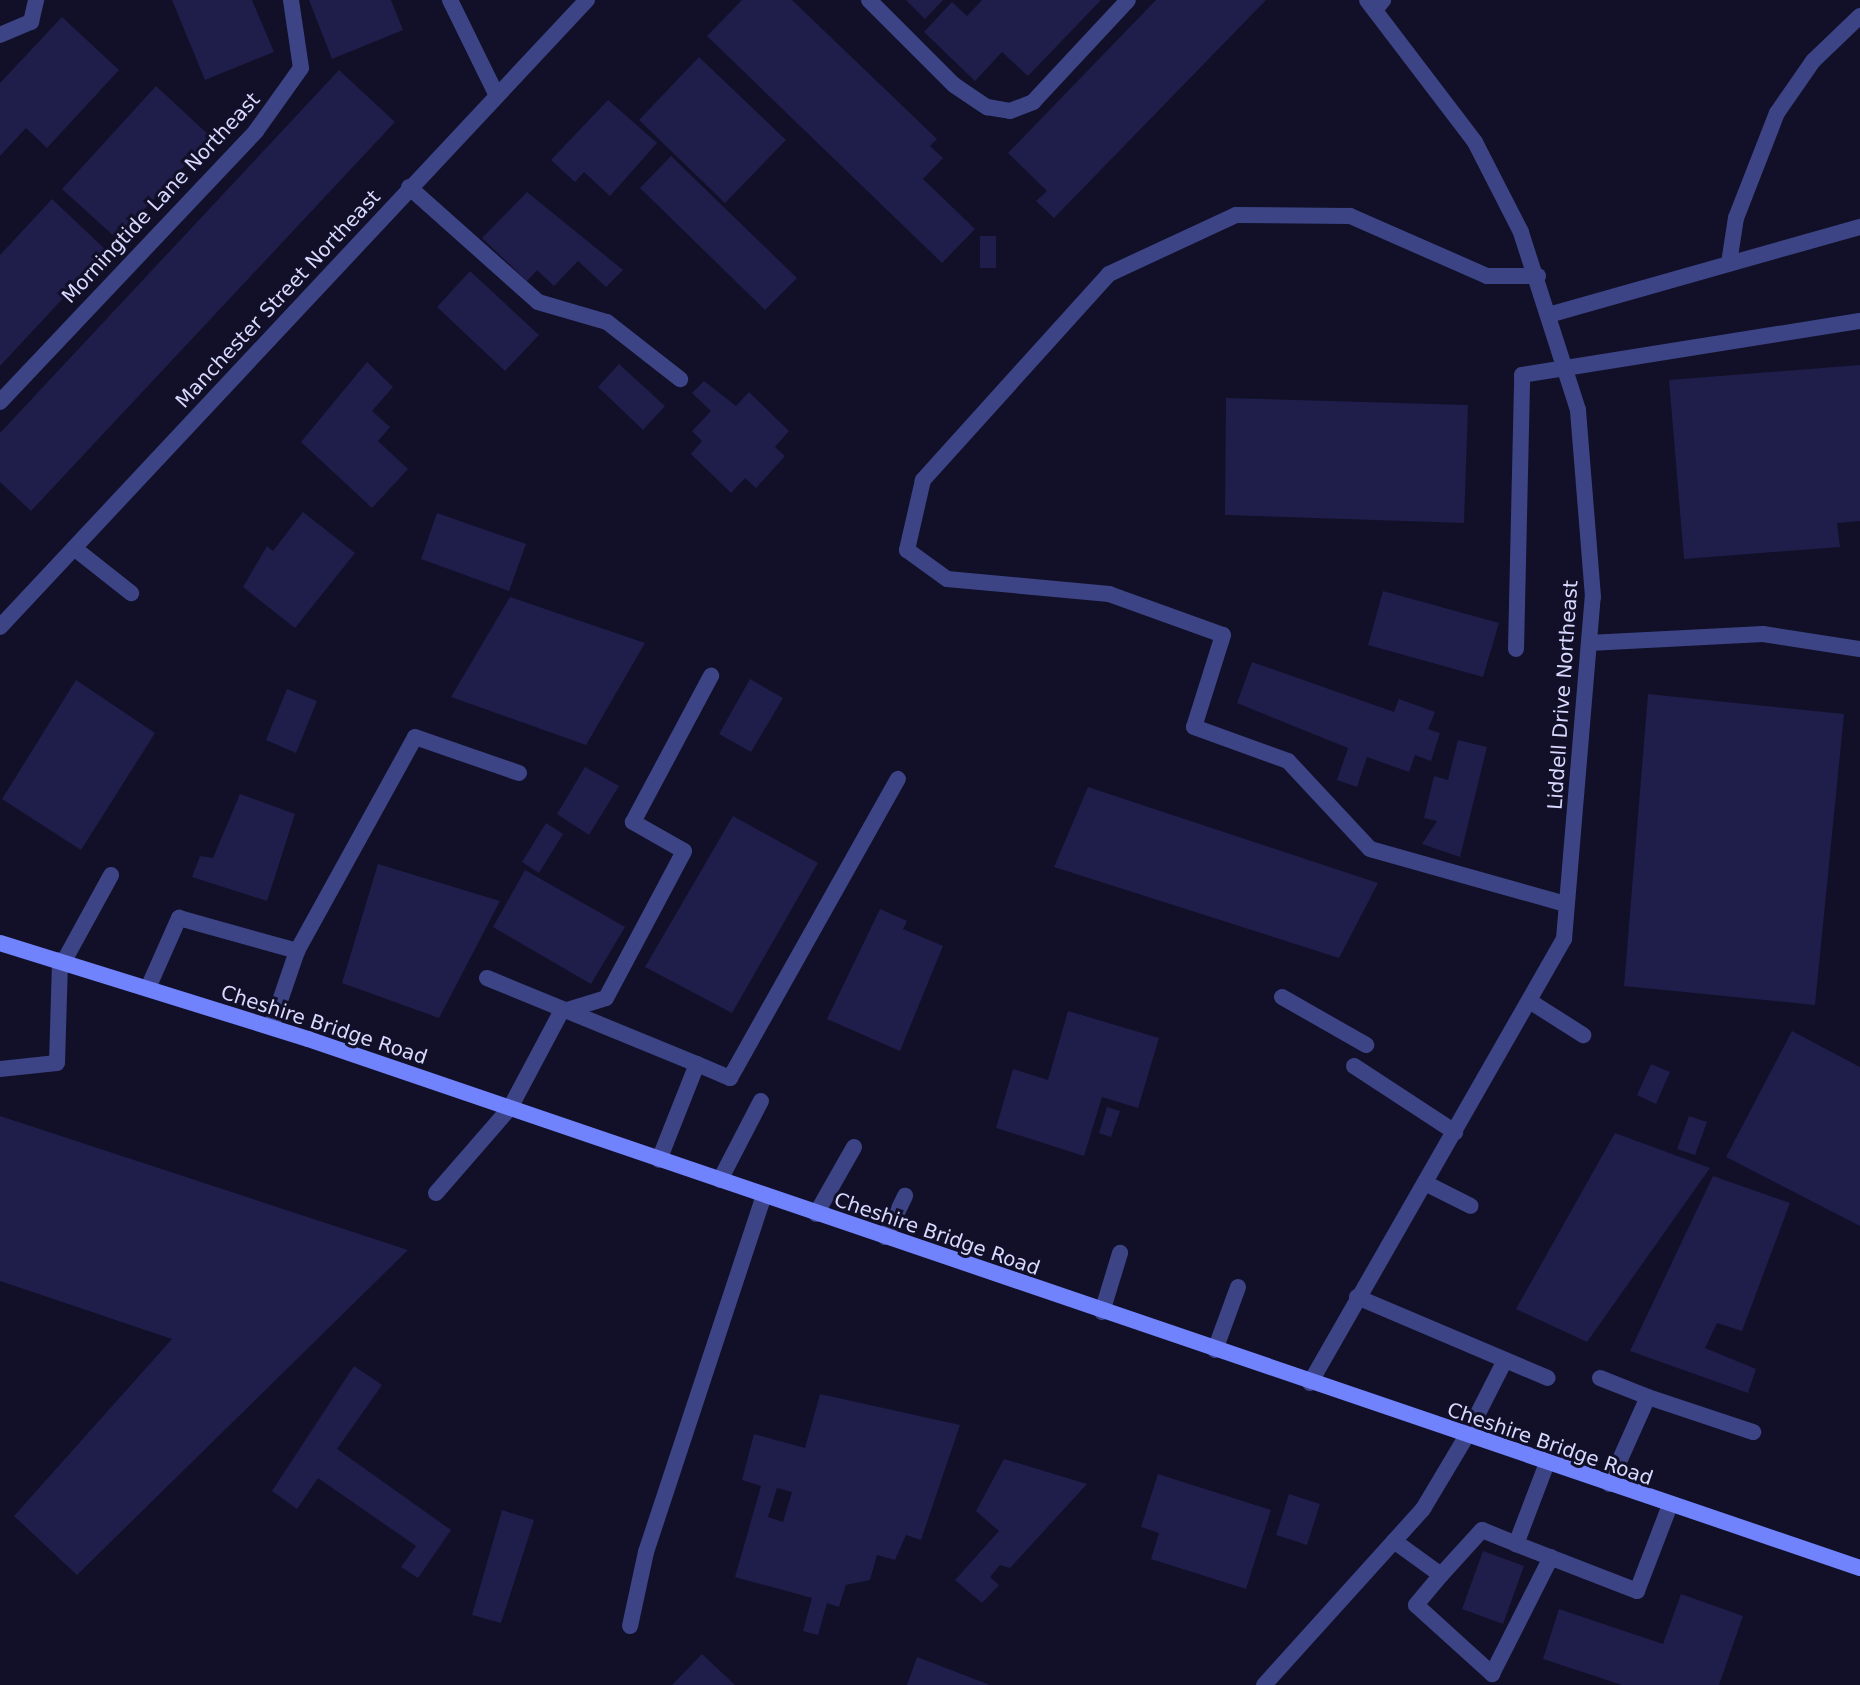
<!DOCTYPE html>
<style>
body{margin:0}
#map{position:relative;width:1860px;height:1685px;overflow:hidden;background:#111028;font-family:"DejaVu Sans",sans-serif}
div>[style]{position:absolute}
.building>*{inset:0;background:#1f1d49}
.lane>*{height:16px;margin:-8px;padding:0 8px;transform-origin:8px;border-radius:8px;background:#3c4486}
.street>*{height:16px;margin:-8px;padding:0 8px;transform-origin:8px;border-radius:8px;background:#3c4486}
.secondary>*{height:16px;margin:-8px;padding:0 8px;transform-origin:8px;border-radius:8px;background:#7182fd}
span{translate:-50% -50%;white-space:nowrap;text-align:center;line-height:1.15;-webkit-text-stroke:6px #111028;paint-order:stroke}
.street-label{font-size:20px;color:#d8d9fe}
</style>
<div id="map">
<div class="building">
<i style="clip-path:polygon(172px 0,252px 0,274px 52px,205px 80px)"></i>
<i style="clip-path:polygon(309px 0,391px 0,403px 30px,332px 59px)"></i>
<i style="clip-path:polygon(742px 0,792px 0,937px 139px,930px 146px,943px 158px,923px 179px,975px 229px,942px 263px,707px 36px)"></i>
<i style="clip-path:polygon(906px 0,943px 0,925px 19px)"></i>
<i style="clip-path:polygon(982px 0,1101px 0,1028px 76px,1002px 52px,975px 81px,924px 32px,952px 2px,967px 16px)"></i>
<i style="clip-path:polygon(1156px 0,1266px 0,1054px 218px,1036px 201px,1047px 191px,1008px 153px)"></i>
<i style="clip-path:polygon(62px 17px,119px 70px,47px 148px,26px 128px,0 156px,0 83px)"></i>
<i style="clip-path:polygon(699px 57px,786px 140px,725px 203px,639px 120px)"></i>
<i style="clip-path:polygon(339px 70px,395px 122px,31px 511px,0 482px,0 433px)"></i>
<i style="clip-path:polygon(156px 86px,211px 137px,117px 239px,62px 189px)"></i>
<i style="clip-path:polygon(608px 100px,657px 143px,610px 196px,584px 172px,575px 182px,551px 160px)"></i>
<i style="clip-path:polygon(671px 156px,797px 278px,765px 310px,640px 188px)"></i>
<i style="clip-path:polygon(527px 192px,623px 270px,606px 287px,578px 261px,554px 286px,537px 270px,527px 281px,482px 238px)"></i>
<i style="clip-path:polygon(52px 199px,107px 251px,0 366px,0 255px)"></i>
<i style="clip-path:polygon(980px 236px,996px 236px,996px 268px,980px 268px)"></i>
<i style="clip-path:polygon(470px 271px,539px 335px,505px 371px,437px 307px)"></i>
<i style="clip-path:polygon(367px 362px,393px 387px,372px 411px,390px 427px,378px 441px,408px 469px,372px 508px,301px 442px)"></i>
<i style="clip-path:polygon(619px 364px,665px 406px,643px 430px,598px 387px)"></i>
<i style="clip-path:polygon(1860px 365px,1860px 521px,1837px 523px,1840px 547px,1684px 559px,1669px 380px)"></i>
<i style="clip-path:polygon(704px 381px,736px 406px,749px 392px,789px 431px,775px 447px,785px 456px,756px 488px,745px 478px,731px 493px,691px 454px,702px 441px,692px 431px,711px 411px,692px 393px)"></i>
<i style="clip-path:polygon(1226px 398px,1468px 405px,1464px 523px,1225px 515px)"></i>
<i style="clip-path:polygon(303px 512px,355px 553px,295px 628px,243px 587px,267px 546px,273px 551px)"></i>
<i style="clip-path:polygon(437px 513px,526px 544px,509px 591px,421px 559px)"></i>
<i style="clip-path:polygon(1383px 591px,1499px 623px,1483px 677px,1368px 645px)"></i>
<i style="clip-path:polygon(510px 597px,645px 643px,586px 745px,451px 697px)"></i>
<i style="clip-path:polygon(1252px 662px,1394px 712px,1399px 699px,1435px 712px,1428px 729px,1440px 733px,1431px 761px,1415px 755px,1409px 772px,1367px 757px,1357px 787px,1337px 780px,1348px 748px,1237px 703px)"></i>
<i style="clip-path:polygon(750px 679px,783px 698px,751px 752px,719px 734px)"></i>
<i style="clip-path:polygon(76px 680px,155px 733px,81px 850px,2px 799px)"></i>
<i style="clip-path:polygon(287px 689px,317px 701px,296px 753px,266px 740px)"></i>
<i style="clip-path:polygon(1648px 694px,1844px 714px,1815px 1005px,1624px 986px)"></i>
<i style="clip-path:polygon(1458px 740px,1487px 747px,1460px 857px,1422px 844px,1437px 821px,1424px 818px,1434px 776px,1448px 780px)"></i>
<i style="clip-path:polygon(585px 767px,619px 786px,589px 835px,557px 814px)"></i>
<i style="clip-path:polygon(1088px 787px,1378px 883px,1339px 958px,1054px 867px)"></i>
<i style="clip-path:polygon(240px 794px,295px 814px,267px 901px,192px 877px,200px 856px,213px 858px)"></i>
<i style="clip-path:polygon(733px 816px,818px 863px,732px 1013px,645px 967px)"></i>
<i style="clip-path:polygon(546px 823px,563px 834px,539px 873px,522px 862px)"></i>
<i style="clip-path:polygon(378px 864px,500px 901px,439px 1018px,342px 983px)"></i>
<i style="clip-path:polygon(525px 870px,625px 927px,591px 984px,493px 927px)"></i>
<i style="clip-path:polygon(880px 909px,907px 921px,903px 929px,943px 946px,900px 1051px,827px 1019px)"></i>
<i style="clip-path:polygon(1068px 1011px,1159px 1038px,1138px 1108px,1102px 1097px,1084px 1156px,996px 1128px,1013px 1069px,1048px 1080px)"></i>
<i style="clip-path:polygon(1792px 1031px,1860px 1067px,1860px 1226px,1726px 1157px)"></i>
<i style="clip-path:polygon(1651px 1064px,1670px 1072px,1656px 1104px,1637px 1095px)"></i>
<i style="clip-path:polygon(1107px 1107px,1120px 1111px,1111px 1137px,1099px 1133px)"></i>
<i style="clip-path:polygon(0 1116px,408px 1250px,77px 1575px,14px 1516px,172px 1339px,0 1281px)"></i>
<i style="clip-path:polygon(1689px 1116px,1707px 1122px,1695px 1155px,1677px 1149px)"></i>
<i style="clip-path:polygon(1615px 1133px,1710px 1168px,1587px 1342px,1516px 1309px)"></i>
<i style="clip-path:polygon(1713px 1176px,1790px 1203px,1742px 1331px,1717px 1323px,1705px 1348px,1756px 1369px,1748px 1393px,1630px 1351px)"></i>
<i style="clip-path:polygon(354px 1366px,382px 1385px,337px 1449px,451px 1530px,418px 1578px,401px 1567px,416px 1546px,318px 1478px,297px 1509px,272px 1491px)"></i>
<i style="clip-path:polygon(evenodd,820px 1394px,960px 1425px,921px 1540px,906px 1535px,895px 1560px,877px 1555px,870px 1580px,846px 1585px,839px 1607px,827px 1603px,818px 1635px,803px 1631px,812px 1598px,735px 1577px,761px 1486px,742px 1480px,754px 1434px,805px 1448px,820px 1394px,777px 1488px,792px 1492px,783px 1522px,768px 1517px,777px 1488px)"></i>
<i style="clip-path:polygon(1004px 1459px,1087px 1484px,1010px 1568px,1000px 1565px,990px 1577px,999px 1585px,982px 1603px,955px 1580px,999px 1531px,976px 1511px)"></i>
<i style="clip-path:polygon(1158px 1474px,1271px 1510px,1246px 1589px,1151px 1559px,1159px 1533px,1141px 1527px)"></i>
<i style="clip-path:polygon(1289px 1494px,1320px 1504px,1307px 1545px,1276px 1535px)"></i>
<i style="clip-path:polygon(502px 1510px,534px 1520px,501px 1623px,472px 1615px)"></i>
<i style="clip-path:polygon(1483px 1551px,1524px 1566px,1503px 1624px,1462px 1609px)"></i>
<i style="clip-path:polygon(1681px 1594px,1743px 1616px,1719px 1685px,1622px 1685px,1543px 1659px,1559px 1609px,1663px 1644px)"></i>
<i style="clip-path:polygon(702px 1654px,735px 1685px,672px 1685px)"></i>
<i style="clip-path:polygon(917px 1657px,990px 1685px,907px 1685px)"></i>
</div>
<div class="lane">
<i style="left:1375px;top:10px;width:13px;rotate:-51deg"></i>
<i style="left:0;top:35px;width:34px;rotate:-23deg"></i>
<i style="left:31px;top:22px;width:23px;rotate:-77deg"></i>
<i style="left:409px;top:187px;width:173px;rotate:41.7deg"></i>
<i style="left:538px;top:302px;width:72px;rotate:16.2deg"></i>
<i style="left:607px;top:322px;width:93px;rotate:38deg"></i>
<i style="left:1729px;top:263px;width:46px;rotate:-81.2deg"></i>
<i style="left:1736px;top:218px;width:113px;rotate:-68.7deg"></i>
<i style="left:1777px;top:113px;width:63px;rotate:-55.3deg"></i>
<i style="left:1813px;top:61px;width:65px;rotate:-43.8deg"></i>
<i style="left:1538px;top:276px;width:51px;rotate:180deg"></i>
<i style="left:1487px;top:276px;width:150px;rotate:-156.3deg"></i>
<i style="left:1350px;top:216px;width:114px;rotate:-179.5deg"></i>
<i style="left:1236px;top:215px;width:140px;rotate:155.1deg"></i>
<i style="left:1109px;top:274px;width:278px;rotate:132.1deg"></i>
<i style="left:923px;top:480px;width:72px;rotate:102.9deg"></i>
<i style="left:907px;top:550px;width:49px;rotate:35.9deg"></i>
<i style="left:947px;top:579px;width:163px;rotate:5.3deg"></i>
<i style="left:1109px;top:594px;width:121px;rotate:19.8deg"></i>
<i style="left:1223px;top:635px;width:96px;rotate:107.5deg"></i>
<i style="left:1194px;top:727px;width:100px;rotate:19.9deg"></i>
<i style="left:1288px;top:761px;width:120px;rotate:47deg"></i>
<i style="left:1370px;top:849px;width:204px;rotate:15.7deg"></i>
<i style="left:1552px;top:314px;width:320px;rotate:-15.8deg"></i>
<i style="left:74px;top:548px;width:73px;rotate:38.3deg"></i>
<i style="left:1516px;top:649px;width:274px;rotate:-88.7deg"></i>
<i style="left:1522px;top:375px;width:342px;rotate:-9.1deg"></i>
<i style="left:64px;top:961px;width:98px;rotate:-61.3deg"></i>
<i style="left:487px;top:978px;width:227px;rotate:22.3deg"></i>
<i style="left:697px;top:1064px;width:103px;rotate:111.6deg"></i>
<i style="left:148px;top:988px;width:77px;rotate:-66.1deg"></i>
<i style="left:179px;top:918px;width:123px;rotate:15.6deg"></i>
<i style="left:297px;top:951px;width:244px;rotate:-61.1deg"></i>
<i style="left:415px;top:737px;width:110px;rotate:19.1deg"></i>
<i style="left:1282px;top:997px;width:97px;rotate:29.7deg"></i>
<i style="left:1531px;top:1002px;width:62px;rotate:32.4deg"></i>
<i style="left:271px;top:1027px;width:80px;rotate:-71.1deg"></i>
<i style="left:697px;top:1064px;width:36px;rotate:23deg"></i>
<i style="left:730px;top:1078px;width:343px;rotate:-60.7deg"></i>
<i style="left:1354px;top:1066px;width:121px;rotate:33.2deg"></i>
<i style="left:0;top:1069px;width:57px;rotate:-6deg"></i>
<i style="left:57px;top:1063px;width:103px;rotate:-88.3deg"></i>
<i style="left:720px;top:1180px;width:89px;rotate:-62.6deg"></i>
<i style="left:1425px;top:1183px;width:51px;rotate:26.6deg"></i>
<i style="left:436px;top:1193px;width:113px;rotate:-49deg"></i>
<i style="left:510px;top:1108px;width:109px;rotate:-62deg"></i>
<i style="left:561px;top:1012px;width:47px;rotate:-17.3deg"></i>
<i style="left:606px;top:998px;width:166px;rotate:-62deg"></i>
<i style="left:684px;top:851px;width:59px;rotate:-150.4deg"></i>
<i style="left:633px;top:822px;width:166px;rotate:-61.9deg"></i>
<i style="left:816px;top:1214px;width:77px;rotate:-60.4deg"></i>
<i style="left:885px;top:1237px;width:46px;rotate:-64deg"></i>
<i style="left:1357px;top:1297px;width:207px;rotate:23deg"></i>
<i style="left:1102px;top:1312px;width:62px;rotate:-73deg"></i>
<i style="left:1215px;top:1350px;width:67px;rotate:-69.9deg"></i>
<i style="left:1600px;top:1378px;width:52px;rotate:21.6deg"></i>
<i style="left:1466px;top:1437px;width:86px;rotate:-63.1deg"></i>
<i style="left:1547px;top:1463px;width:87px;rotate:110.9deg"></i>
<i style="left:1516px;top:1544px;width:130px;rotate:21.2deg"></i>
<i style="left:1637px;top:1591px;width:92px;rotate:-69deg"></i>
<i style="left:1609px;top:1484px;width:95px;rotate:-65.9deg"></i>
<i style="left:1648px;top:1397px;width:111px;rotate:18.4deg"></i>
<i style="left:1394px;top:1541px;width:58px;rotate:35.9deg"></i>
<i style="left:1441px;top:1575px;width:39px;rotate:130deg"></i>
<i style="left:1416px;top:1605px;width:103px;rotate:42.2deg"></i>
<i style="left:1492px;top:1674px;width:131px;rotate:-63.2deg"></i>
<i style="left:1441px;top:1575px;width:61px;rotate:-47.7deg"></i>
<i style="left:1482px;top:1530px;width:37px;rotate:22deg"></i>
<i style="left:630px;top:1626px;width:76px;rotate:-77.8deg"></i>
<i style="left:646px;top:1552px;width:375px;rotate:-71.7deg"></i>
</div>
<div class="street">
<i style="left:450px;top:0;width:105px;rotate:63.9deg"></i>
<i style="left:869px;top:0;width:120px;rotate:45deg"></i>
<i style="left:954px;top:85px;width:40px;rotate:34deg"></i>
<i style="left:987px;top:107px;width:23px;rotate:10deg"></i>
<i style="left:1010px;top:111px;width:25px;rotate:-21deg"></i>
<i style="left:1033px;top:102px;width:139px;rotate:-47deg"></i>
<i style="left:0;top:402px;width:373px;rotate:-46.6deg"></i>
<i style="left:256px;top:131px;width:77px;rotate:-54.5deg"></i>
<i style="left:301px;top:68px;width:69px;rotate:-98.4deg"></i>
<i style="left:0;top:627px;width:859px;rotate:-46.89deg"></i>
<i style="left:1589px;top:643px;width:174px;rotate:-3deg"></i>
<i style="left:1763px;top:634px;width:98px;rotate:8.8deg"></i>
<i style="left:1310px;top:1383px;width:512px;rotate:-60.23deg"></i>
<i style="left:1564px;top:939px;width:343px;rotate:-85.2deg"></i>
<i style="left:1593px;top:597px;width:188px;rotate:-94.6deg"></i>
<i style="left:1578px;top:410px;width:187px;rotate:-107.8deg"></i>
<i style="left:1521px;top:232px;width:101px;rotate:-117.1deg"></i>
<i style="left:1475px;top:142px;width:178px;rotate:-127.3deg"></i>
<i style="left:1264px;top:1685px;width:237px;rotate:-47.9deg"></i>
<i style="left:1423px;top:1509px;width:84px;rotate:-59.2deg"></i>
</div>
<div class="secondary">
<i style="left:0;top:943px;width:323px;rotate:17.3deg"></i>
<i style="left:308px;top:1039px;width:1640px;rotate:18.82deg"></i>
</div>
<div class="street-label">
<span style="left:161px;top:198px;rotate:-47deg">Morningtide Lane Northeast</span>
<span style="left:278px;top:299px;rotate:-47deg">Manchester Street Northeast</span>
<span style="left:1563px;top:695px;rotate:-86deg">Liddell Drive Northeast</span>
<span style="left:324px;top:1025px;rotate:18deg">Cheshire Bridge Road</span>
<span style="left:937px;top:1234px;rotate:19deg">Cheshire Bridge Road</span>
<span style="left:1550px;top:1444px;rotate:19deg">Cheshire Bridge Road</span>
</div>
</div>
